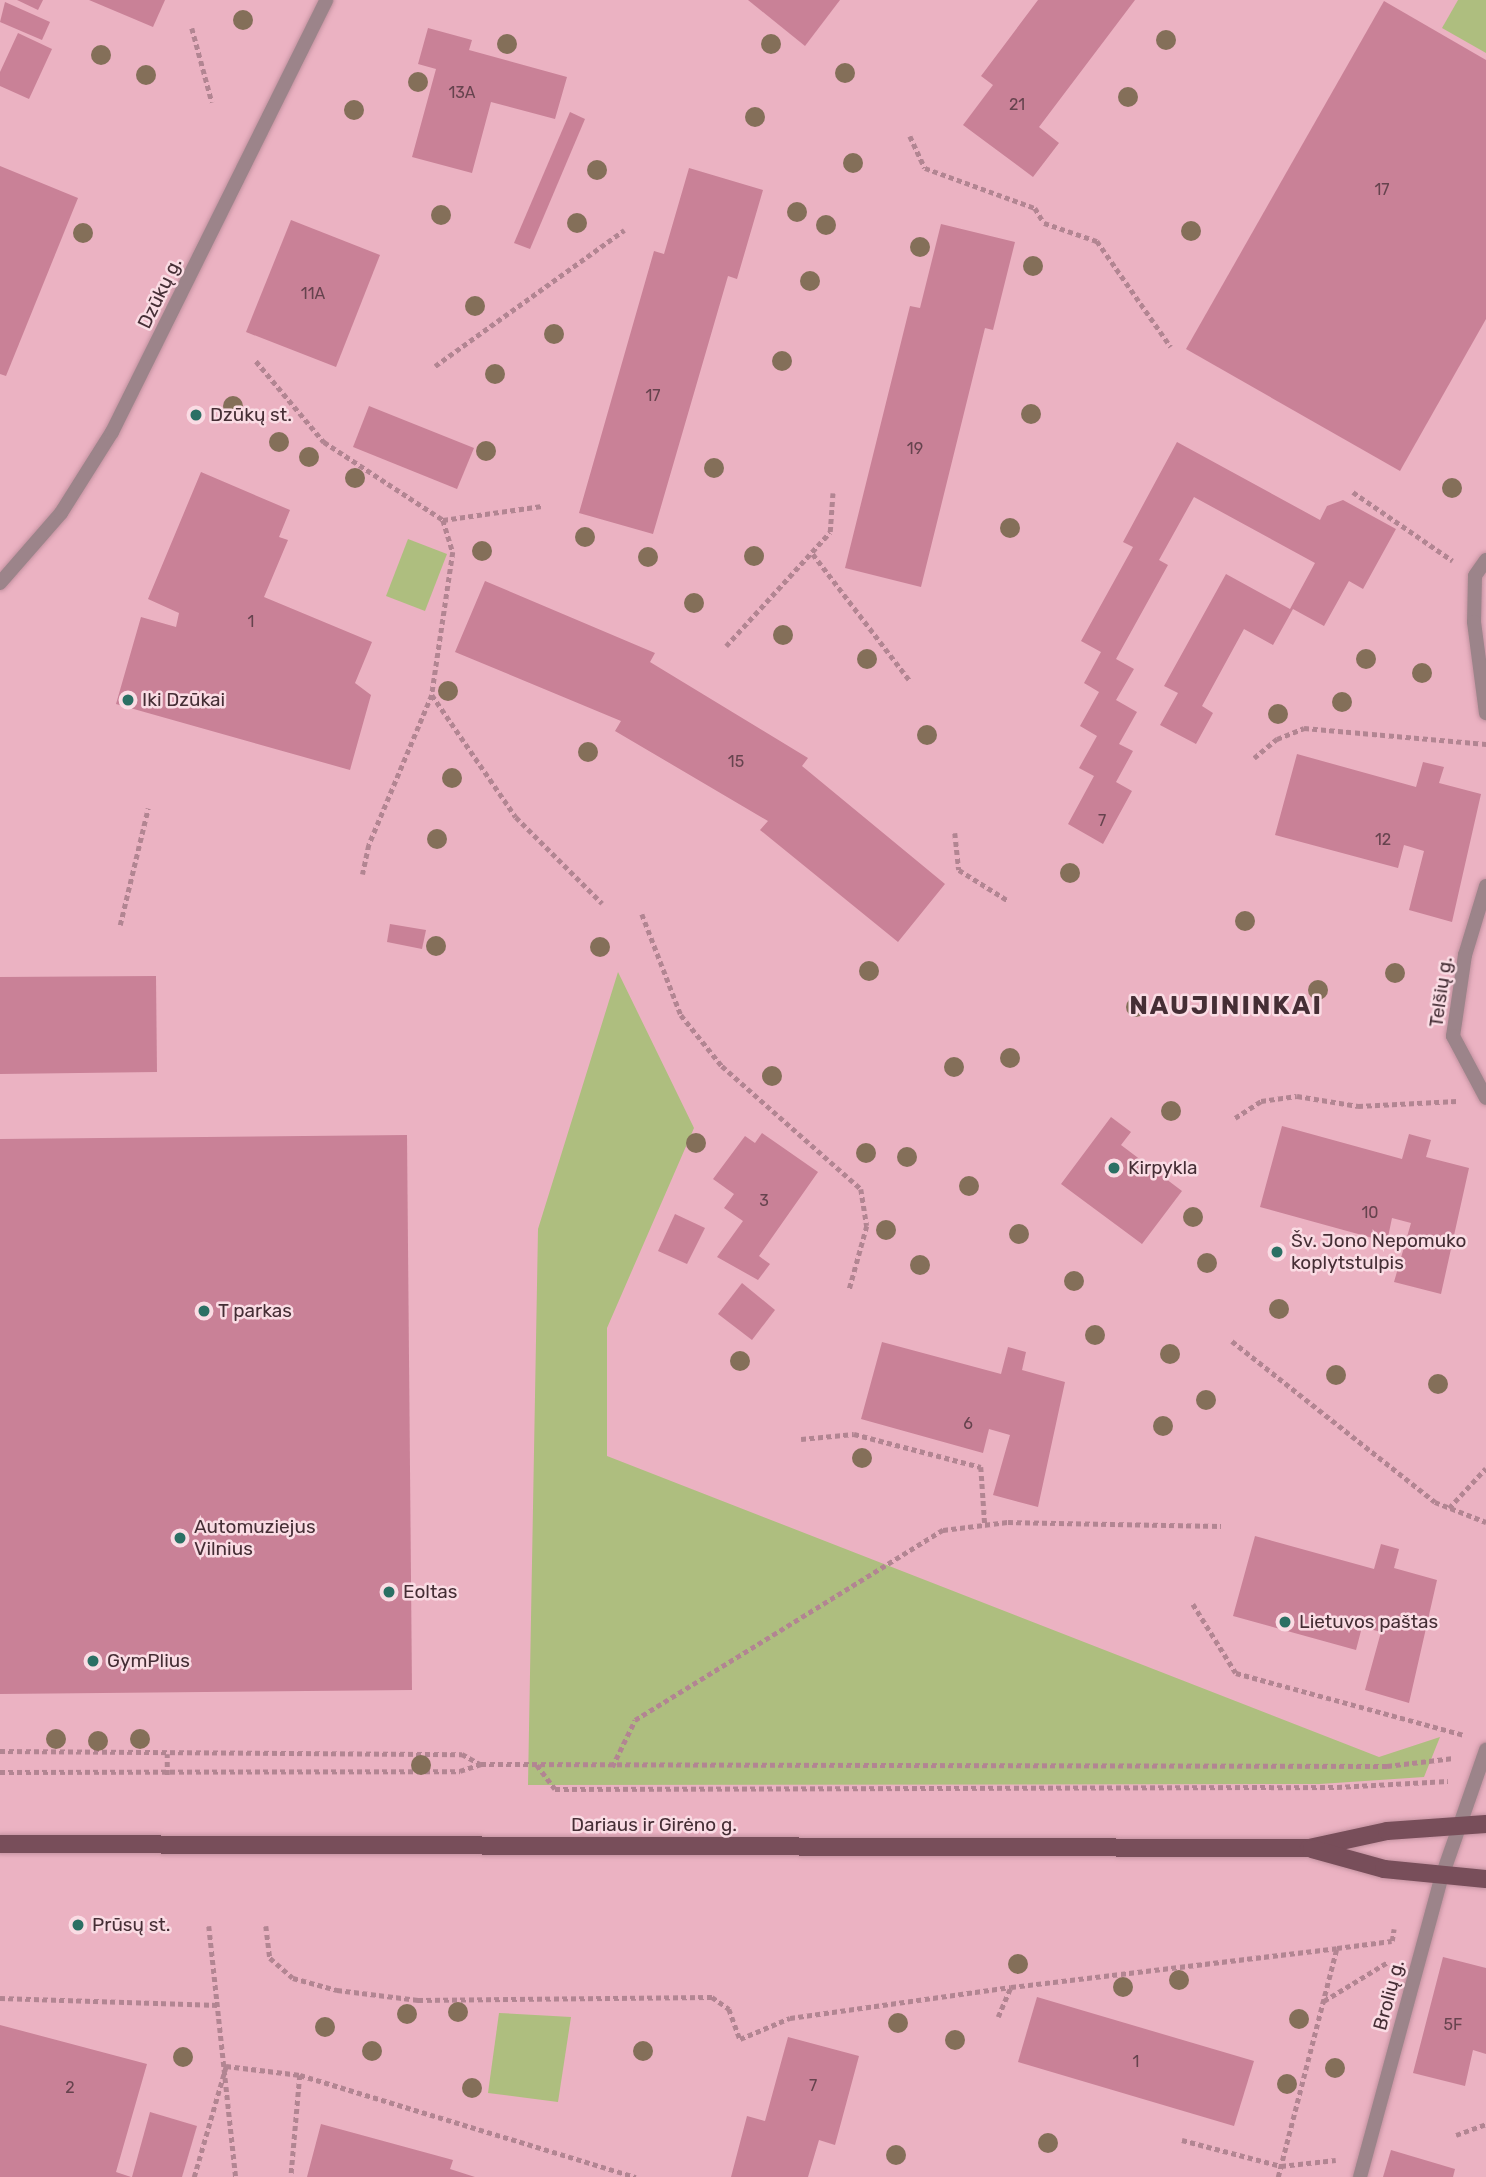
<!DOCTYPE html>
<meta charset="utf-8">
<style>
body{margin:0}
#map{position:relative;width:1486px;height:2177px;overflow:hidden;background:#ebb2c2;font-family:Rubik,sans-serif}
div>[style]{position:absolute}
.green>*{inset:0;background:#aebe7f}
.building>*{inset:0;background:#c98197}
.path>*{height:4.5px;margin-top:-2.25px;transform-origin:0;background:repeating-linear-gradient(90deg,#b28592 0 5px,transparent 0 8.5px)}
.roads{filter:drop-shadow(0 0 2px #c392a0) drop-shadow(0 0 2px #c392a0)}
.street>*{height:14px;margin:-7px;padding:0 7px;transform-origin:7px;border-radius:7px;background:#9c848a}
.primary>*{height:18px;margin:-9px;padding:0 9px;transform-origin:9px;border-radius:9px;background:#784e5a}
.trees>*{width:20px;height:20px;margin:-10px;border-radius:50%;background:#846f59}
.dots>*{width:19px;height:19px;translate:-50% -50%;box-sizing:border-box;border:4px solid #fadce4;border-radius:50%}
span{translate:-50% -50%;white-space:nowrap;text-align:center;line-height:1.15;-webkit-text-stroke:5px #fadce4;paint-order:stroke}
.number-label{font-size:16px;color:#66434e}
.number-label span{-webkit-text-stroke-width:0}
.street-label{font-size:19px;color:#452e35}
.poi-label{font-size:19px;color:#452e35}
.left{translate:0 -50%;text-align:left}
.district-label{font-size:26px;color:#452e35;font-weight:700;letter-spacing:2px}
</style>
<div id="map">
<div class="green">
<i style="clip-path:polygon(1458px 0,1486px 0,1486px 53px,1442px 28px)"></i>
<i style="clip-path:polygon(408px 539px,447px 554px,425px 611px,386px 596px)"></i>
<i style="clip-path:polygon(618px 972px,694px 1128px,607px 1328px,607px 1456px,1379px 1757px,1440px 1737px,1424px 1777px,1320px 1784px,528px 1785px,538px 1229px)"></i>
<i style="clip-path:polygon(499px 2013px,571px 2017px,558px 2102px,488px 2093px)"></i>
</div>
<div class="building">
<i style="clip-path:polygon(17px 0,43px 0,38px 10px)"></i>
<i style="clip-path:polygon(89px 0,165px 0,153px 27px)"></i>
<i style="clip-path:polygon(748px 0,840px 0,805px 46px)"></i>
<i style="clip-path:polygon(1038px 0,1135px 0,1039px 127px,1059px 143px,1033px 177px,963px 125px,993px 85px,981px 76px)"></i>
<i style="clip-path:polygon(1384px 1px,1486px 60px,1486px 319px,1400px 471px,1186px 349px)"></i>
<i style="clip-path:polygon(5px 2px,50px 22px,42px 40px,0 22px)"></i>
<i style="clip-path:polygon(428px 28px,472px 40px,469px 50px,567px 77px,555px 119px,491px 102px,472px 173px,412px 157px,436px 69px,418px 64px)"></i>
<i style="clip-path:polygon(18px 33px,52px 49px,29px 99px,0 86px,0 72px)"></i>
<i style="clip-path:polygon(570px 112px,585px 119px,530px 249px,514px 243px)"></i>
<i style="clip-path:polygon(0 166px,78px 198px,6px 376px,0 374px)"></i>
<i style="clip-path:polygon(689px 168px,763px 190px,737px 279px,728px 276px,653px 534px,579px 513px,654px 251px,664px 254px)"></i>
<i style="clip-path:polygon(291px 220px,380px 255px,336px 367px,246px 332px)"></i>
<i style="clip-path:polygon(941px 224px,1015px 242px,993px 330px,985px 328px,921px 587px,845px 568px,910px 306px,920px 308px)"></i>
<i style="clip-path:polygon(369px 406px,474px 448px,457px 489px,353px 447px)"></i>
<i style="clip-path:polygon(1177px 442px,1320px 520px,1327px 506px,1343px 500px,1396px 529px,1363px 589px,1349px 581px,1324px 626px,1293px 609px,1273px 645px,1244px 629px,1202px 706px,1213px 713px,1196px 744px,1160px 725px,1178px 693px,1164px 686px,1226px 574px,1290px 609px,1315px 563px,1194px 497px,1159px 560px,1168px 565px,1116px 659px,1134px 669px,1116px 700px,1137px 712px,1119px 744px,1133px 751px,1116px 782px,1132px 791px,1103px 844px,1068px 824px,1094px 776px,1079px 768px,1097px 736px,1080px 726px,1099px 692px,1084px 683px,1101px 652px,1081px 641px,1133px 547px,1123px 542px)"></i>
<i style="clip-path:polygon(201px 472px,290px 510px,279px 537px,288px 540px,264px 597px,372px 642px,355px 683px,371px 695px,350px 770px,116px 704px,141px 617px,176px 627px,179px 613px,148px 599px)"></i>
<i style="clip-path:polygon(485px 581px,655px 653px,650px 662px,808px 758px,802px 766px,945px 884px,898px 942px,760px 830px,768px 821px,615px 731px,621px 721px,455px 652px)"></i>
<i style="clip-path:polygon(1297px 754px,1416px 787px,1423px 762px,1444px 767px,1439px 783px,1481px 794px,1452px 922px,1409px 910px,1424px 851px,1404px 845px,1398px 868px,1275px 835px)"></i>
<i style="clip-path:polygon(390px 924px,426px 930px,422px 949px,387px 942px)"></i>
<i style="clip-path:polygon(156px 976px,157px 1072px,0 1074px,0 977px)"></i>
<i style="clip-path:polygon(1111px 1117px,1131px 1132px,1121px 1145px,1182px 1191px,1142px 1244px,1061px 1184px)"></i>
<i style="clip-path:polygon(1282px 1126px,1402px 1159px,1409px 1134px,1431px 1140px,1426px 1157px,1469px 1168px,1441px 1294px,1394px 1282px,1411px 1223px,1392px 1218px,1387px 1242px,1260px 1207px)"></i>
<i style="clip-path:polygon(762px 1133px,818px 1172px,759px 1256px,770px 1264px,758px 1280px,717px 1257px,743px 1221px,724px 1208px,734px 1194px,713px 1179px,745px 1136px,755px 1143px)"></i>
<i style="clip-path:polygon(407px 1135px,412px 1690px,0 1694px,0 1139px)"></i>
<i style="clip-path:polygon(675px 1214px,705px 1228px,687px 1264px,658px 1251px)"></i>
<i style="clip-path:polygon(742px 1283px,775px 1310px,752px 1340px,718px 1314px)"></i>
<i style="clip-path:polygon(882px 1342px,1001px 1374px,1008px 1347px,1026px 1352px,1022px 1370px,1065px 1382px,1038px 1507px,993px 1495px,1010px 1435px,989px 1429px,983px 1453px,861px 1419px)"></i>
<i style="clip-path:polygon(1255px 1536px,1374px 1569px,1381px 1544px,1399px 1549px,1394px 1568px,1437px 1580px,1409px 1703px,1365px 1690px,1381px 1632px,1362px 1627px,1356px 1650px,1233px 1616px)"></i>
<i style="clip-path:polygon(1443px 1957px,1486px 1968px,1486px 2054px,1473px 2050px,1465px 2086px,1413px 2073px)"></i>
<i style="clip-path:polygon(1037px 1997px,1254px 2061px,1234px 2126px,1018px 2062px)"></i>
<i style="clip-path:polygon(0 2025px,147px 2064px,116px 2172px,131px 2177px,0 2177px)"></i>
<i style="clip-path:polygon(788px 2037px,859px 2056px,835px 2145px,819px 2140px,808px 2177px,731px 2177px,747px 2116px,765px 2121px)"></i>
<i style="clip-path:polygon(150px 2112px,197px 2126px,182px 2177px,132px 2177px)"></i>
<i style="clip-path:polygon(321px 2124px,453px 2160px,450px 2169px,475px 2177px,307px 2177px)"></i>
<i style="clip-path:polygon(1391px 2150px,1455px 2169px,1453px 2177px,1383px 2177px)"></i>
</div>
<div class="path">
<i style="left:192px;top:28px;width:77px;rotate:74.9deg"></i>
<i style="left:910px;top:136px;width:35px;rotate:65deg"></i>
<i style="left:925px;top:168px;width:117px;rotate:20deg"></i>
<i style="left:1035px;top:208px;width:17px;rotate:59deg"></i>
<i style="left:1044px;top:223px;width:56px;rotate:18.8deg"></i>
<i style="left:1097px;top:241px;width:129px;rotate:55.1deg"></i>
<i style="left:256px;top:361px;width:106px;rotate:50deg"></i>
<i style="left:324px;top:442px;width:142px;rotate:33.2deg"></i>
<i style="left:443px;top:520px;width:34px;rotate:73deg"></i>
<i style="left:453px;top:552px;width:145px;rotate:98.4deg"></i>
<i style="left:432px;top:695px;width:163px;rotate:112.8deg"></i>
<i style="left:369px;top:845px;width:30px;rotate:102deg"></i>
<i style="left:435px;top:366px;width:233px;rotate:-35.7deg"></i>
<i style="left:1353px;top:492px;width:121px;rotate:34.6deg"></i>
<i style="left:443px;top:520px;width:100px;rotate:-8deg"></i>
<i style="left:813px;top:554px;width:161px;rotate:52.6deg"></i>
<i style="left:726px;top:646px;width:154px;rotate:-47.6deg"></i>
<i style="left:830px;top:532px;width:39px;rotate:-86deg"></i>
<i style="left:432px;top:695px;width:148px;rotate:55.5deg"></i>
<i style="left:516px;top:817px;width:122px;rotate:45deg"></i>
<i style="left:1254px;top:758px;width:30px;rotate:-40deg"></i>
<i style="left:1277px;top:739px;width:29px;rotate:-22deg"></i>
<i style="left:1304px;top:728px;width:183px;rotate:5deg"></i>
<i style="left:955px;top:833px;width:37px;rotate:84deg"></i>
<i style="left:959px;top:870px;width:57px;rotate:32deg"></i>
<i style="left:642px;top:914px;width:108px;rotate:68.9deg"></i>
<i style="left:681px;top:1015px;width:65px;rotate:51.2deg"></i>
<i style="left:722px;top:1066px;width:186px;rotate:41.5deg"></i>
<i style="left:861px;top:1189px;width:37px;rotate:81deg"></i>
<i style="left:867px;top:1226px;width:67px;rotate:105.5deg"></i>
<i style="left:120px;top:925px;width:120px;rotate:-76.5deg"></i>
<i style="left:1235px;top:1118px;width:31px;rotate:-33deg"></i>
<i style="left:1261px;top:1101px;width:36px;rotate:-8deg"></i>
<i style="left:1297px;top:1096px;width:62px;rotate:9.3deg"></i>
<i style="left:1358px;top:1106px;width:99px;rotate:-2.9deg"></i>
<i style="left:1232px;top:1341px;width:259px;rotate:38.4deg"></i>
<i style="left:1435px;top:1502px;width:55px;rotate:21.4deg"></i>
<i style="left:801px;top:1439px;width:53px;rotate:-5.4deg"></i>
<i style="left:854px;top:1434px;width:131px;rotate:14.6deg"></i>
<i style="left:981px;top:1467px;width:58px;rotate:86.1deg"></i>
<i style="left:1449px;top:1508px;width:54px;rotate:-47.2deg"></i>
<i style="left:1193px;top:1604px;width:81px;rotate:58.1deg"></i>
<i style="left:1236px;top:1673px;width:236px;rotate:15.2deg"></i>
<i style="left:0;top:1751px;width:462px;rotate:0.4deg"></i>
<i style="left:462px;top:1754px;width:21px;rotate:29deg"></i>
<i style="left:537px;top:1765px;width:30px;rotate:53deg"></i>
<i style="left:555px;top:1789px;width:782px;rotate:-0.15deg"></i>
<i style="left:1337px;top:1787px;width:111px;rotate:-3.1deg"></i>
<i style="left:612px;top:1767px;width:52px;rotate:-63.9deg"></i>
<i style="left:635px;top:1720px;width:362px;rotate:-31.7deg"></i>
<i style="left:943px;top:1530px;width:65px;rotate:-7deg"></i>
<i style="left:1008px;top:1522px;width:213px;rotate:1.1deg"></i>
<i style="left:0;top:1772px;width:460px;rotate:-0.1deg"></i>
<i style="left:460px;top:1771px;width:22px;rotate:-18deg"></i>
<i style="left:481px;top:1764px;width:906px;rotate:0.13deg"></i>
<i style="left:1387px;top:1766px;width:67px;rotate:-6.8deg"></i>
<i style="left:167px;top:1775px;width:21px;rotate:-90deg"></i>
<i style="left:209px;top:1926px;width:252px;rotate:83.9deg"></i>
<i style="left:266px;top:1926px;width:32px;rotate:83deg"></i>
<i style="left:270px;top:1958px;width:30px;rotate:41deg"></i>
<i style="left:293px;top:1978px;width:46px;rotate:15.3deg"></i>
<i style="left:337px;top:1990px;width:82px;rotate:7deg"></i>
<i style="left:418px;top:2000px;width:294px;rotate:-0.6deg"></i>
<i style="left:712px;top:1997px;width:21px;rotate:35deg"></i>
<i style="left:729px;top:2009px;width:32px;rotate:70deg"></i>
<i style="left:740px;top:2039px;width:54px;rotate:-22.8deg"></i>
<i style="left:790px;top:2018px;width:223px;rotate:-8deg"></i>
<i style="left:0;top:1998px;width:219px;rotate:1.8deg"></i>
<i style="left:1324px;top:2001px;width:75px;rotate:-31.4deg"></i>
<i style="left:998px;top:2017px;width:33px;rotate:-67deg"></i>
<i style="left:1011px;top:1987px;width:328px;rotate:-6.8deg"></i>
<i style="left:300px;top:2075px;width:351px;rotate:16.9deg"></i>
<i style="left:1456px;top:2135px;width:32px;rotate:-20deg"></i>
<i style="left:1182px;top:2140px;width:102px;rotate:14.7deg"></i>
<i style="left:1281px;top:2166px;width:55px;rotate:-6.2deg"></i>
<i style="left:194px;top:2177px;width:116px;rotate:-73.9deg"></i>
<i style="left:226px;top:2066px;width:75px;rotate:6.9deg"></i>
<i style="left:300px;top:2075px;width:102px;rotate:95deg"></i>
<i style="left:1278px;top:2177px;width:236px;rotate:-75.6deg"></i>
<i style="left:1337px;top:1948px;width:55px;rotate:-7.3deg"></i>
<i style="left:1392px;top:1941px;width:12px;rotate:-81deg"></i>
</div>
<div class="roads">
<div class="street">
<i style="left:1486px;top:560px;width:19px;rotate:125deg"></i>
<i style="left:1475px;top:576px;width:46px;rotate:91.2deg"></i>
<i style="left:1474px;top:622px;width:92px;rotate:82.5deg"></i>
<i style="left:0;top:583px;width:93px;rotate:-48.9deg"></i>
<i style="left:61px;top:513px;width:96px;rotate:-57.8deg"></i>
<i style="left:112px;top:432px;width:482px;rotate:-63.6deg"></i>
<i style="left:1486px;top:886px;width:72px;rotate:106.9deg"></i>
<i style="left:1465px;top:955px;width:82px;rotate:98.4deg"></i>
<i style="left:1453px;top:1036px;width:70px;rotate:62deg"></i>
<i style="left:1360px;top:2177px;width:309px;rotate:-74.8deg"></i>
<i style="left:1441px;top:1879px;width:137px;rotate:-70.8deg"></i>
</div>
<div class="primary">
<i style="left:0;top:1844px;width:1309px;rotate:0.18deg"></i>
<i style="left:1309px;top:1848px;width:80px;rotate:-12.3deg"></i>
<i style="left:1387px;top:1831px;width:99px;rotate:-4deg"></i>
<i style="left:1312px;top:1849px;width:75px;rotate:15.5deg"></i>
<i style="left:1384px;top:1869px;width:102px;rotate:5.6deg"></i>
</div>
</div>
<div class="trees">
<i style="left:243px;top:20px"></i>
<i style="left:1166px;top:40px"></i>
<i style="left:507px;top:44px"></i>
<i style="left:771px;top:44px"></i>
<i style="left:101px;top:55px"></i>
<i style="left:845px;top:73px"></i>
<i style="left:146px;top:75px"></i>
<i style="left:418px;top:82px"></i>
<i style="left:1128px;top:97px"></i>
<i style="left:354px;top:110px"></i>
<i style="left:755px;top:117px"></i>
<i style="left:853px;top:163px"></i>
<i style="left:597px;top:170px"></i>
<i style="left:797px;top:212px"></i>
<i style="left:441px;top:215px"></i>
<i style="left:577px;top:223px"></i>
<i style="left:826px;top:225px"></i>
<i style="left:1191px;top:231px"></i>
<i style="left:83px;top:233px"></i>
<i style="left:920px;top:247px"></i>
<i style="left:1033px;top:266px"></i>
<i style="left:810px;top:281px"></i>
<i style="left:475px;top:306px"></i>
<i style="left:554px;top:334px"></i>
<i style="left:782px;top:361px"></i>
<i style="left:495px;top:374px"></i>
<i style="left:233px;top:406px"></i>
<i style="left:1031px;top:414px"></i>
<i style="left:279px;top:442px"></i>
<i style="left:486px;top:451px"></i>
<i style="left:309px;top:457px"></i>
<i style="left:714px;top:468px"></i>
<i style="left:355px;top:478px"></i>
<i style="left:1452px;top:488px"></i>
<i style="left:1010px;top:528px"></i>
<i style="left:585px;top:537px"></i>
<i style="left:482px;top:551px"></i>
<i style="left:754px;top:556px"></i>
<i style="left:648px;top:557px"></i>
<i style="left:694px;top:603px"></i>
<i style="left:783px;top:635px"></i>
<i style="left:867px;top:659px"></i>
<i style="left:1366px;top:659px"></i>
<i style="left:1422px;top:673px"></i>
<i style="left:448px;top:691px"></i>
<i style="left:1342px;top:702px"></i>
<i style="left:1278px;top:714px"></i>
<i style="left:927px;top:735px"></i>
<i style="left:588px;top:752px"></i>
<i style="left:452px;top:778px"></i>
<i style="left:437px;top:839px"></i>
<i style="left:1070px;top:873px"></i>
<i style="left:1245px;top:921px"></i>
<i style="left:436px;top:946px"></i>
<i style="left:600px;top:947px"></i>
<i style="left:869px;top:971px"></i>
<i style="left:1395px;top:973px"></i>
<i style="left:1318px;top:990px"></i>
<i style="left:1136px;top:1007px"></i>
<i style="left:1010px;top:1058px"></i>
<i style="left:954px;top:1067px"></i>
<i style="left:772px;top:1076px"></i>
<i style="left:1171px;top:1111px"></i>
<i style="left:696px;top:1143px"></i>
<i style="left:866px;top:1153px"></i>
<i style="left:907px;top:1157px"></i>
<i style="left:969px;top:1186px"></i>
<i style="left:1193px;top:1217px"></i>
<i style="left:886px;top:1230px"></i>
<i style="left:1019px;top:1234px"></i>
<i style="left:1207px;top:1263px"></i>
<i style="left:920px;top:1265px"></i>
<i style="left:1074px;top:1281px"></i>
<i style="left:1279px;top:1309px"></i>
<i style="left:1095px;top:1335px"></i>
<i style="left:1170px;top:1354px"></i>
<i style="left:740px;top:1361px"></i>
<i style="left:1336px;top:1375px"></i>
<i style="left:1438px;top:1384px"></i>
<i style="left:1206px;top:1400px"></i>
<i style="left:1163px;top:1426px"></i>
<i style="left:862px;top:1458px"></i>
<i style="left:56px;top:1739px"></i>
<i style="left:140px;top:1739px"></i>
<i style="left:98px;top:1741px"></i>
<i style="left:421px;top:1765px"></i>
<i style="left:1018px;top:1964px"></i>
<i style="left:1179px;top:1980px"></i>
<i style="left:1123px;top:1987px"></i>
<i style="left:458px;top:2012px"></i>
<i style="left:407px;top:2014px"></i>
<i style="left:1299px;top:2019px"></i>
<i style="left:898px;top:2023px"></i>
<i style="left:325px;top:2027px"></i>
<i style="left:955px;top:2040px"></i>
<i style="left:372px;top:2051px"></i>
<i style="left:643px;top:2051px"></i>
<i style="left:183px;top:2057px"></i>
<i style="left:1335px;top:2068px"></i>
<i style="left:1287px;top:2084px"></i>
<i style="left:472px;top:2088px"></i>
<i style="left:1048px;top:2143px"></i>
<i style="left:896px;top:2155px"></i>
</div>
<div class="dots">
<i style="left:196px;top:415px;background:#2b7064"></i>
<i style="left:128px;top:700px;background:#2b7064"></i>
<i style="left:1114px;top:1168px;background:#2b7064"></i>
<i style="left:1277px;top:1252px;background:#2b7064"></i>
<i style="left:204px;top:1311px;background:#2b7064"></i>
<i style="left:180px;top:1538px;background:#2b7064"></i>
<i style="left:389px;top:1592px;background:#2b7064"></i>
<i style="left:1285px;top:1622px;background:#2b7064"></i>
<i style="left:93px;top:1661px;background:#2b7064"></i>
<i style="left:78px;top:1925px;background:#2b7064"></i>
</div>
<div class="number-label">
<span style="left:462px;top:93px">13A</span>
<span style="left:1017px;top:105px">21</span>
<span style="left:1382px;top:190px">17</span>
<span style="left:313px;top:294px">11A</span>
<span style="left:653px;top:396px">17</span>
<span style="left:915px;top:449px">19</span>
<span style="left:251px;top:622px">1</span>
<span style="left:736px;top:762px">15</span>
<span style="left:1102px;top:821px">7</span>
<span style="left:1383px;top:840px">12</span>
<span style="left:764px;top:1201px">3</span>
<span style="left:1370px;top:1213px">10</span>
<span style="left:968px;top:1424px">6</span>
<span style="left:1453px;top:2025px">5F</span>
<span style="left:1136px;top:2062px">1</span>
<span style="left:813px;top:2086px">7</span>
<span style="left:70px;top:2088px">2</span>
</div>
<div class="street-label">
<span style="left:160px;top:293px;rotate:-64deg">Dzūkų g.</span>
<span style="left:1441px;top:992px;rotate:-82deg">Telšių g.</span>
<span style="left:654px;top:1825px">Dariaus ir Girėno g.</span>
<span style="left:1389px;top:1995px;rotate:-75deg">Brolių g.</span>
</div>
<div class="poi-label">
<span class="left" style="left:210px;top:415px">Dzūkų st.</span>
<span class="left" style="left:142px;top:700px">Iki Dzūkai</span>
<span class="left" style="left:1128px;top:1168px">Kirpykla</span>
<span class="left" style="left:1291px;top:1252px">Šv. Jono Nepomuko<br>koplytstulpis</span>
<span class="left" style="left:218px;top:1311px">T parkas</span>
<span class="left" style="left:194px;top:1538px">Automuziejus<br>Vilnius</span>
<span class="left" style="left:403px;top:1592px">Eoltas</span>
<span class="left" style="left:1299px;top:1622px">Lietuvos paštas</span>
<span class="left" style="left:107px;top:1661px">GymPlius</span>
<span class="left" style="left:92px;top:1925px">Prūsų st.</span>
</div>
<div class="district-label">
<span style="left:1226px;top:1006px">NAUJININKAI</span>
</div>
</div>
